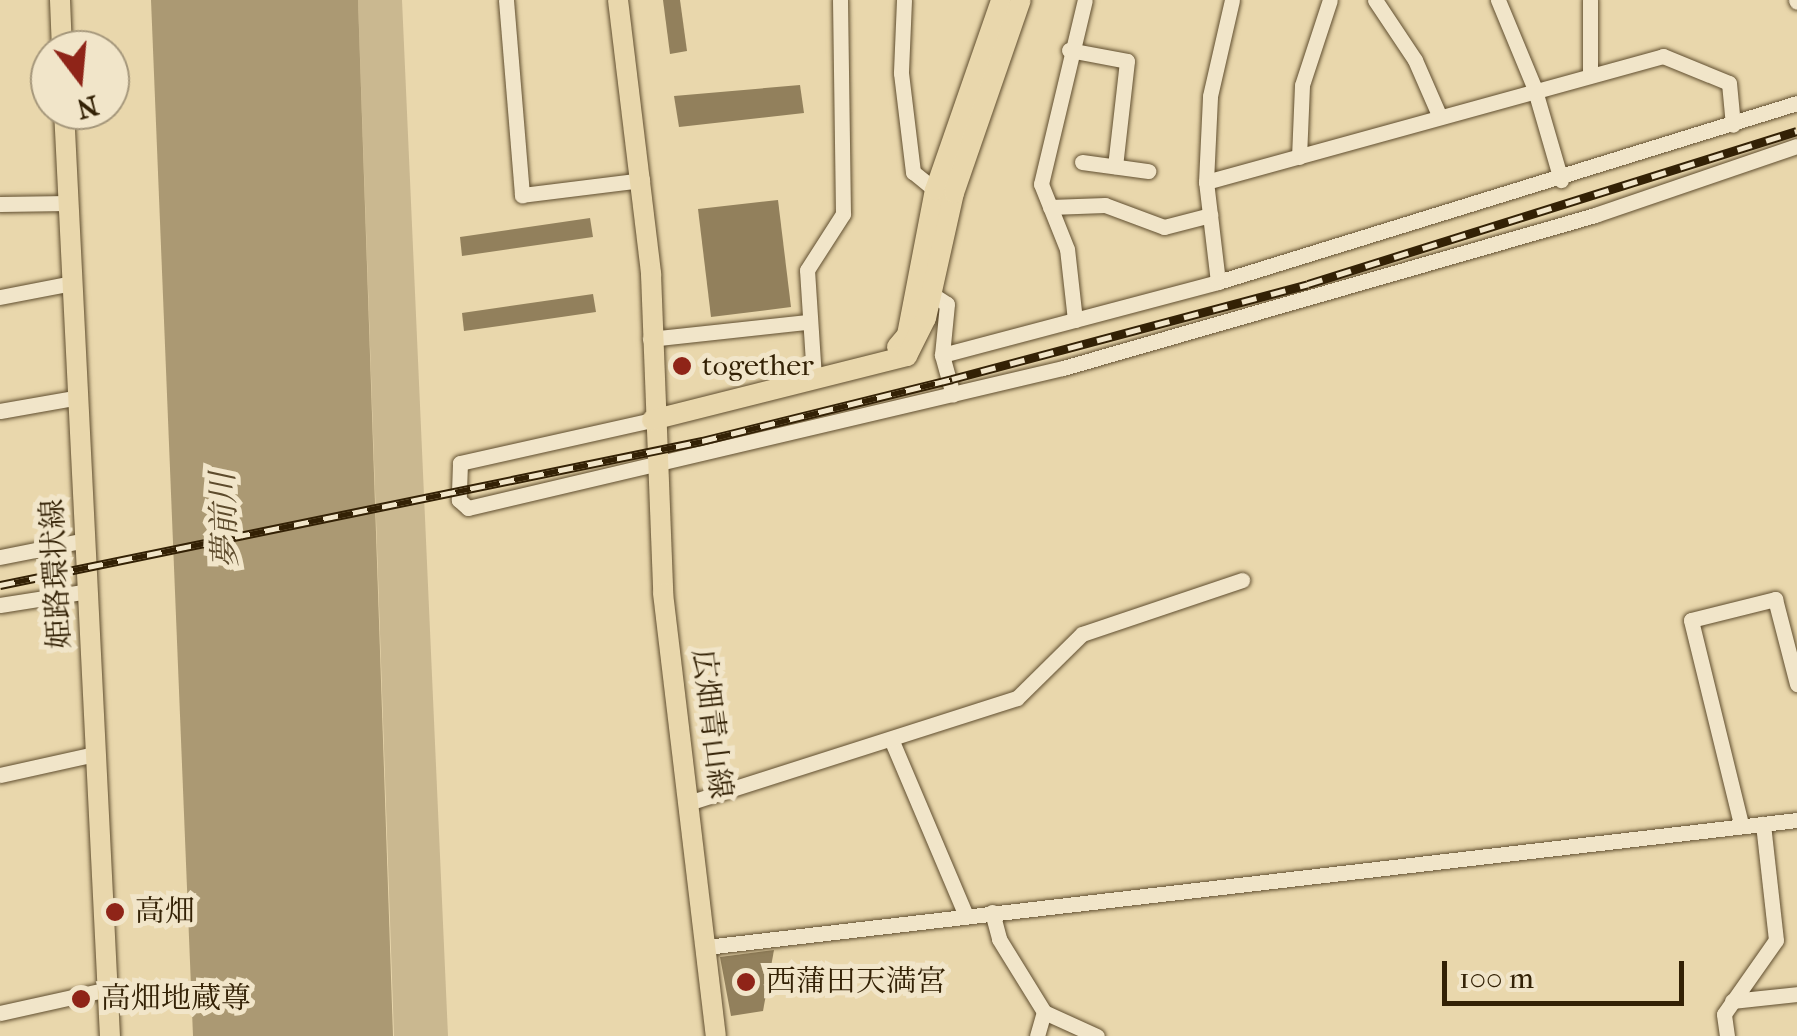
<!DOCTYPE html>
<meta charset="utf-8">
<style>
body{margin:0}
#map{position:relative;width:1797px;height:1036px;overflow:hidden;background:#e9d7ac;font-family:"IM FELL French Canon","Noto Serif JP",serif}
div>[style]{position:absolute}
.green>*{inset:0;background:#cab890}
.water>*{inset:0;background:#ab9973}
.building>*{inset:0;background:#92805c}
.roads{filter:drop-shadow(0 0 2px #604e2f) drop-shadow(0 0 2px #604e2f)}
.minor>*{height:15px;margin:-7.5px;padding:0 7.5px;transform-origin:7.5px;border-radius:7.5px;background:#f1e5c9}
.major>*{height:20px;margin:-10px;padding:0 10px;transform-origin:10px;border-radius:10px;background:#e9d7ac}
.rail>*{height:9px;margin-top:-4.5px;transform-origin:0;background:repeating-linear-gradient(90deg,#f1e5c9 0 15px,#332105 0 30px);box-sizing:border-box;border-block:2px solid #332105}
.dots>*{width:28px;height:28px;translate:-50% -50%;box-sizing:border-box;border:5px solid #f1e5c9;border-radius:50%}
span{translate:-50% -50%;white-space:nowrap;text-align:center;line-height:1.15;-webkit-text-stroke:10px #f1e5c9;paint-order:stroke}
.poi-label{font-size:30px;color:#332105}
.left{translate:0 -50%;text-align:left}
.street-label{font-size:30px;color:#332105}
.water-label{font-size:32px;color:#5d4b2c;font-style:italic}
.north{position:absolute;left:30px;top:30px;width:100px;height:100px;box-sizing:border-box;background:#f1e5c9;border:2px solid #a5977b;border-radius:50%;rotate:164deg;font-size:28px;font-weight:700;line-height:40px;text-align:center;color:#332105}
.north::after{content:'';display:block;margin:auto;width:35px;height:45px;background:#8f2418;clip-path:polygon(50% 0,100% 100%,50% 72%,0 100%)}
.scale{position:absolute;left:1442px;top:961px;width:242px;height:45px;box-sizing:border-box;border:5px solid #332105;border-top:0;padding-left:12px;font-size:30px;line-height:35px;white-space:nowrap;color:#332105;-webkit-text-stroke:8px #f1e5c9;paint-order:stroke}
</style>
<div id="map">
<div class="green">
<i style="clip-path:polygon(358px 0,402px 0,448px 1036px,394px 1036px)"></i>
</div>
<div class="water">
<i style="clip-path:polygon(151px 0,358px 0,393px 1036px,193px 1036px)"></i>
</div>
<div class="building">
<i style="clip-path:polygon(663px 0,680px 0,687px 51px,670px 54px)"></i>
<i style="clip-path:polygon(800px 85px,804px 113px,679px 127px,674px 96px)"></i>
<i style="clip-path:polygon(778px 200px,791px 307px,711px 317px,698px 209px)"></i>
<i style="clip-path:polygon(590px 218px,593px 237px,462px 256px,460px 237px)"></i>
<i style="clip-path:polygon(593px 294px,596px 312px,464px 331px,462px 313px)"></i>
<i style="clip-path:polygon(774px 950px,763px 1011px,731px 1016px,720px 957px)"></i>
</div>
<div class="roads">
<div class="minor">
<i style="left:506px;top:0;width:196px;rotate:85.3deg"></i>
<i style="left:522px;top:195px;width:121px;rotate:-7.1deg"></i>
<i style="left:904px;top:0;width:73px;rotate:92.4deg"></i>
<i style="left:901px;top:73px;width:100px;rotate:83.1deg"></i>
<i style="left:913px;top:172px;width:28px;rotate:39deg"></i>
<i style="left:1375px;top:0;width:72px;rotate:56.3deg"></i>
<i style="left:1415px;top:60px;width:60px;rotate:66.4deg"></i>
<i style="left:1498px;top:0;width:94px;rotate:67.5deg"></i>
<i style="left:1534px;top:87px;width:97px;rotate:73.8deg"></i>
<i style="left:1590px;top:0;width:73px;rotate:90deg"></i>
<i style="left:1796px;top:0;width:2px;rotate:63deg"></i>
<i style="left:1069px;top:50px;width:59px;rotate:10.7deg"></i>
<i style="left:1127px;top:61px;width:106px;rotate:96.5deg"></i>
<i style="left:1299px;top:157px;width:72px;rotate:-87.6deg"></i>
<i style="left:1302px;top:85px;width:89px;rotate:-71.8deg"></i>
<i style="left:1082px;top:162px;width:67px;rotate:7.8deg"></i>
<i style="left:1206px;top:182px;width:474px;rotate:-15.4deg"></i>
<i style="left:1663px;top:56px;width:71px;rotate:22.2deg"></i>
<i style="left:1729px;top:83px;width:42px;rotate:84.6deg"></i>
<i style="left:0;top:204px;width:68px;rotate:-0.8deg"></i>
<i style="left:1050px;top:207px;width:55px;rotate:-2.1deg"></i>
<i style="left:1105px;top:205px;width:63px;rotate:20.4deg"></i>
<i style="left:1164px;top:227px;width:48px;rotate:-14.6deg"></i>
<i style="left:1218px;top:282px;width:101px;rotate:-96.8deg"></i>
<i style="left:1206px;top:182px;width:86px;rotate:-87.3deg"></i>
<i style="left:1210px;top:96px;width:98px;rotate:-77.1deg"></i>
<i style="left:930px;top:293px;width:20px;rotate:33deg"></i>
<i style="left:947px;top:304px;width:51px;rotate:95.6deg"></i>
<i style="left:942px;top:355px;width:41px;rotate:74.6deg"></i>
<i style="left:0;top:297px;width:73px;rotate:-11deg"></i>
<i style="left:1075px;top:320px;width:71px;rotate:-96.4deg"></i>
<i style="left:1067px;top:249px;width:70px;rotate:-111.8deg"></i>
<i style="left:1041px;top:184px;width:189px;rotate:-76.6deg"></i>
<i style="left:650px;top:339px;width:158px;rotate:-6.2deg"></i>
<i style="left:942px;top:355px;width:285px;rotate:-14.8deg"></i>
<i style="left:1218px;top:282px;width:606px;rotate:-17.18deg"></i>
<i style="left:814px;top:378px;width:108px;rotate:-93.7deg"></i>
<i style="left:807px;top:270px;width:67px;rotate:-57.3deg"></i>
<i style="left:843px;top:214px;width:214px;rotate:-90.8deg"></i>
<i style="left:0;top:411px;width:80px;rotate:-10deg"></i>
<i style="left:652px;top:420px;width:197px;rotate:167.4deg"></i>
<i style="left:460px;top:463px;width:37px;rotate:92deg"></i>
<i style="left:459px;top:500px;width:12px;rotate:42deg"></i>
<i style="left:468px;top:508px;width:611px;rotate:-13.24deg"></i>
<i style="left:1063px;top:368px;width:554px;rotate:-16.04deg"></i>
<i style="left:1595px;top:215px;width:213px;rotate:-18.9deg"></i>
<i style="left:0;top:557px;width:88px;rotate:-11.2deg"></i>
<i style="left:0;top:605px;width:89px;rotate:-9deg"></i>
<i style="left:891px;top:739px;width:192px;rotate:67deg"></i>
<i style="left:0;top:775px;width:97px;rotate:-12.5deg"></i>
<i style="left:691px;top:802px;width:342px;rotate:-17.7deg"></i>
<i style="left:1017px;top:698px;width:91px;rotate:-44.6deg"></i>
<i style="left:1082px;top:634px;width:169px;rotate:-18.6deg"></i>
<i style="left:1741px;top:824px;width:210px;rotate:-103.8deg"></i>
<i style="left:1691px;top:620px;width:87px;rotate:-14deg"></i>
<i style="left:1775px;top:599px;width:88px;rotate:75.5deg"></i>
<i style="left:992px;top:912px;width:28px;rotate:75deg"></i>
<i style="left:999px;top:939px;width:86px;rotate:58.3deg"></i>
<i style="left:1044px;top:1012px;width:58px;rotate:24.4deg"></i>
<i style="left:706px;top:947px;width:1098px;rotate:-6.64deg"></i>
<i style="left:1732px;top:1001px;width:65px;rotate:-6.1deg"></i>
<i style="left:0;top:1013px;width:107px;rotate:-12.5deg"></i>
<i style="left:1037px;top:1036px;width:25px;rotate:-74deg"></i>
<i style="left:1727px;top:1036px;width:22px;rotate:-98deg"></i>
<i style="left:1724px;top:1014px;width:90px;rotate:-54.9deg"></i>
<i style="left:1776px;top:940px;width:117px;rotate:-96.4deg"></i>
</div>
<div class="major">
<i style="left:60px;top:0;width:50px;rotate:87.7deg"></i>
<i style="left:618px;top:0;width:276px;rotate:83.1deg"></i>
<i style="left:651px;top:274px;width:319px;rotate:87.8deg"></i>
<i style="left:663px;top:593px;width:446px;rotate:83.2deg"></i>
<i style="left:64px;top:110px;width:927px;rotate:87.16deg"></i>
<i style="left:897px;top:347px;width:16px;rotate:-50deg"></i>
<i style="left:907px;top:335px;width:148px;rotate:-79.1deg"></i>
<i style="left:935px;top:190px;width:201px;rotate:-70.8deg"></i>
<i style="left:652px;top:420px;width:263px;rotate:-14.1deg"></i>
<i style="left:907px;top:356px;width:42px;rotate:-63.4deg"></i>
<i style="left:926px;top:318px;width:128px;rotate:-77.4deg"></i>
<i style="left:954px;top:193px;width:204px;rotate:-70.9deg"></i>
</div>
</div>
<div class="rail">
<i style="left:0;top:585px;width:717px;rotate:-11.59deg"></i>
<i style="left:702px;top:441px;width:258px;rotate:-13.9deg"></i>
<i style="left:952px;top:379px;width:368px;rotate:-14.9deg"></i>
<i style="left:1308px;top:284px;width:512px;rotate:-17.37deg"></i>
</div>
<div class="dots">
<i style="left:682px;top:366px;background:#8f2418"></i>
<i style="left:115px;top:912px;background:#8f2418"></i>
<i style="left:746px;top:982px;background:#8f2418"></i>
<i style="left:81px;top:999px;background:#8f2418"></i>
</div>
<div class="poi-label">
<span class="left" style="left:702px;top:366px">together</span>
<span class="left" style="left:135px;top:912px">高畑</span>
<span class="left" style="left:766px;top:982px">西蒲田天満宮</span>
<span class="left" style="left:101px;top:999px">高畑地蔵尊</span>
</div>
<div class="street-label">
<span style="left:57px;top:574px;rotate:-93deg">姫路環状線</span>
<span style="left:711px;top:724px;rotate:83deg">広畑青山線</span>
</div>
<div class="water-label">
<span style="left:225px;top:520px;rotate:-92deg">夢前川</span>
</div>
<div class="north">N</div>
<div class="scale">100 m</div>
</div>
